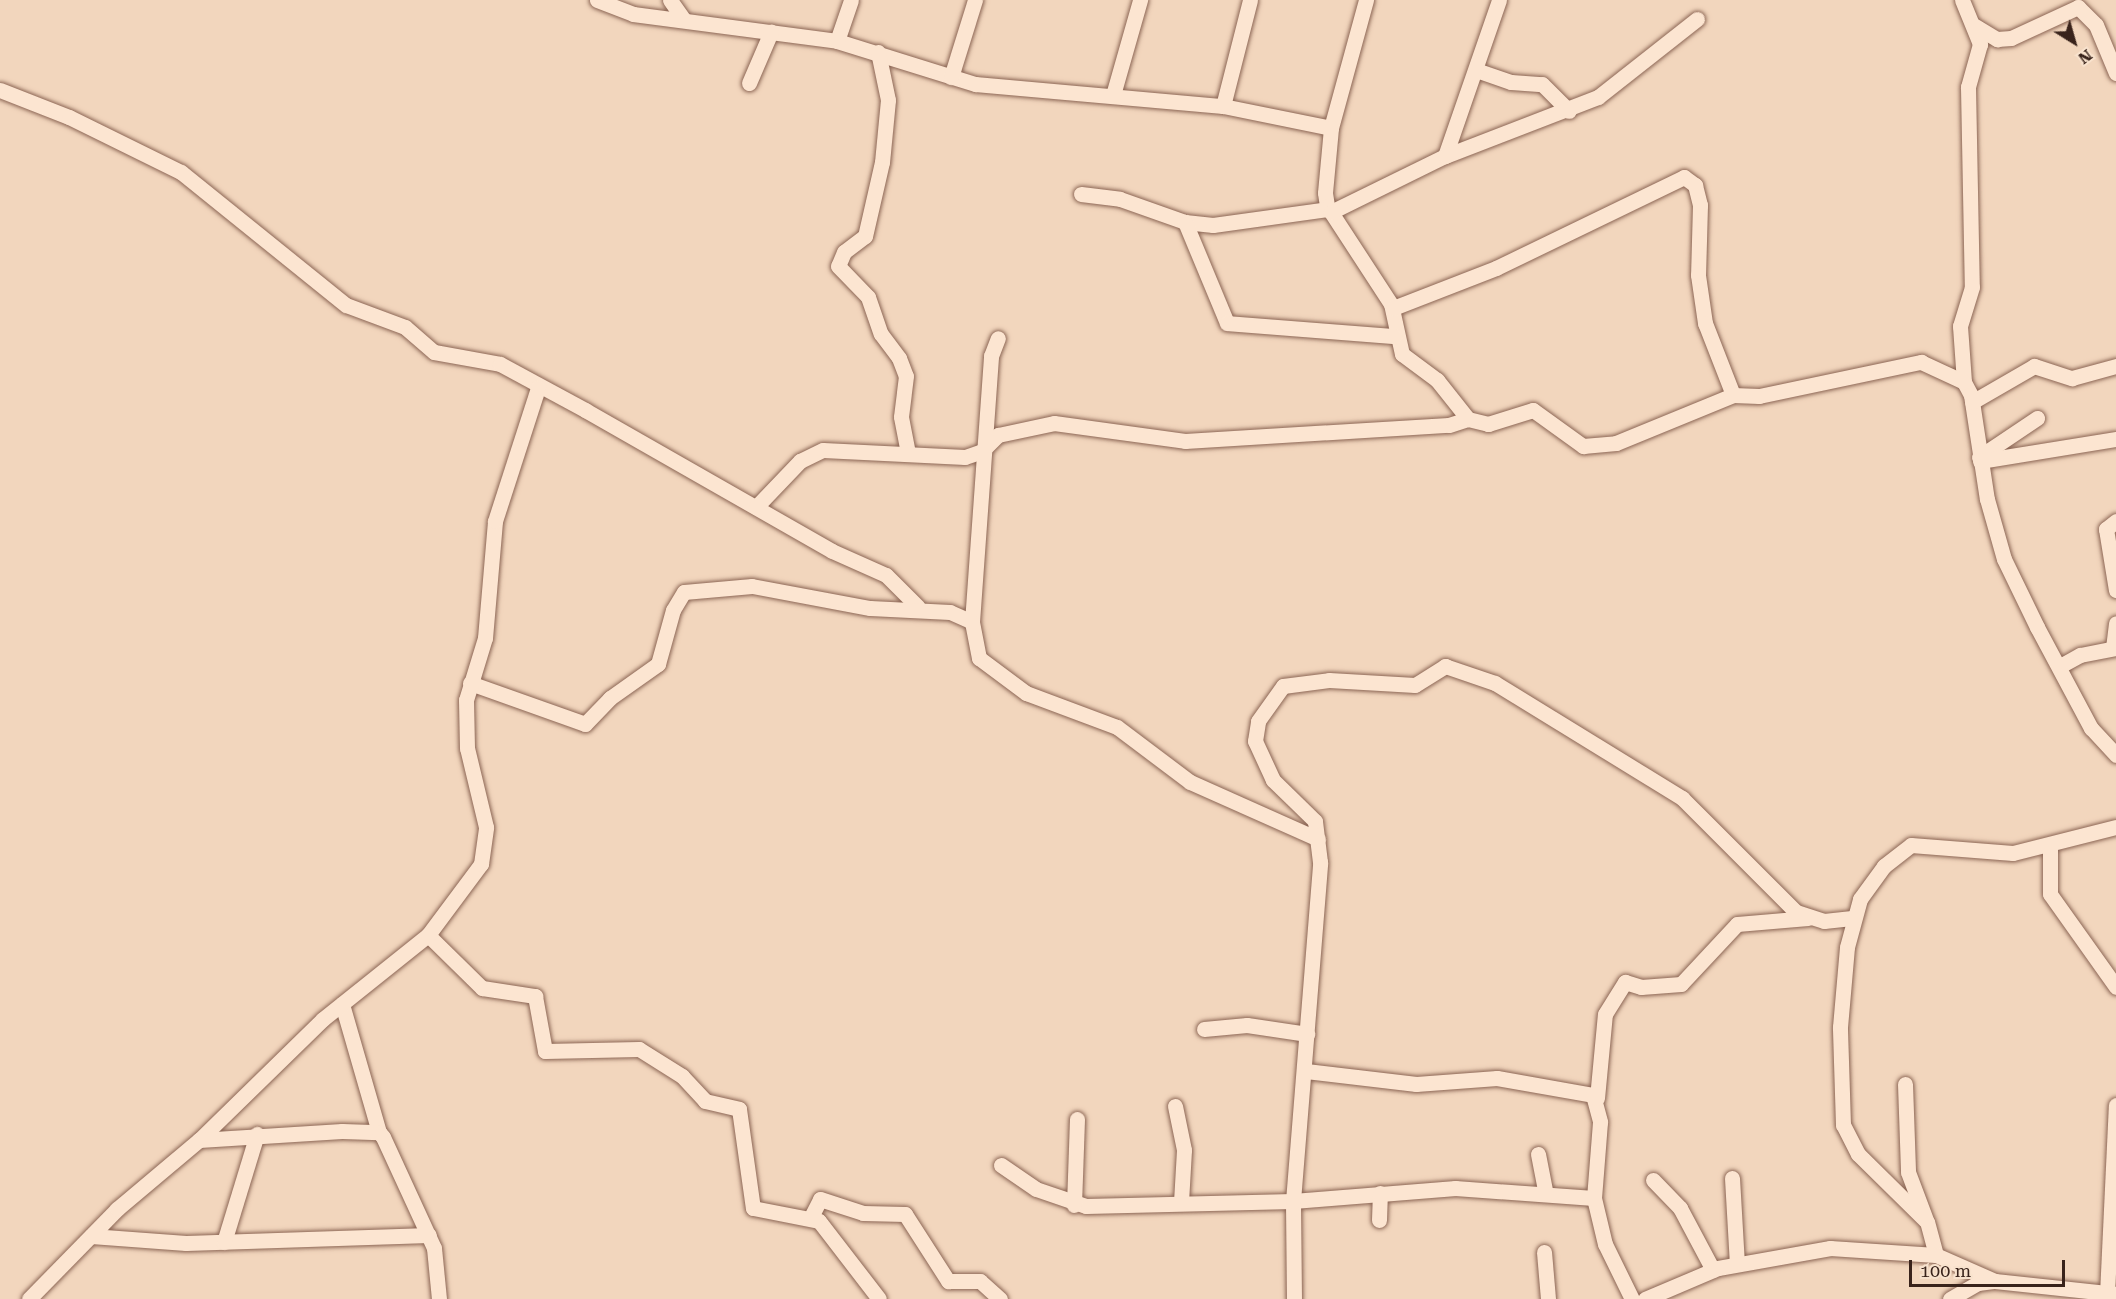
<!DOCTYPE html>
<style>
body{margin:0}
#map{position:relative;width:2116px;height:1299px;overflow:hidden;background:#f2d6bd;font-family:"Roboto Serif",serif}
div>[style]{position:absolute}
.roads{filter:drop-shadow(0 0 2px #8b6554) drop-shadow(0 0 2px #8b6554)}
.minor>*{height:15px;margin:-7.5px;padding:0 7.5px;transform-origin:7.5px;border-radius:7.5px;background:#fce5d1}
span{translate:-50% -50%;white-space:nowrap;text-align:center;line-height:1.15;-webkit-text-stroke:4.5px #f8e2cd;paint-order:stroke}
.north{position:absolute;left:2044px;top:12px;width:60px;height:60px;-webkit-text-stroke:4px #f8e2cd;paint-order:stroke;rotate:143deg;font-size:16px;font-weight:700;line-height:24px;text-align:center;color:#39231b}
.north::after{content:'';display:block;margin:auto;width:21px;height:27px;background:#39231b;clip-path:polygon(50% 0,100% 100%,50% 72%,0 100%)}
.scale{position:absolute;left:1909px;top:1260px;width:156px;height:27px;box-sizing:border-box;border:3px solid #39231b;border-top:0;padding-left:8px;font-size:18px;line-height:21px;white-space:nowrap;color:#39231b;-webkit-text-stroke:4px #f8e2cd;paint-order:stroke}
</style>
<div id="map">
<div class="roads">
<div class="minor">
<i style="left:597px;top:0;width:39px;rotate:21deg"></i>
<i style="left:633px;top:14px;width:206px;rotate:7.5deg"></i>
<i style="left:837px;top:41px;width:145px;rotate:17.3deg"></i>
<i style="left:975px;top:84px;width:249px;rotate:5.1deg"></i>
<i style="left:1223px;top:106px;width:110px;rotate:11.5deg"></i>
<i style="left:670px;top:0;width:24px;rotate:55deg"></i>
<i style="left:1366px;top:0;width:133px;rotate:105.3deg"></i>
<i style="left:1331px;top:128px;width:65px;rotate:95.3deg"></i>
<i style="left:1325px;top:193px;width:13px;rotate:81deg"></i>
<i style="left:1327px;top:206px;width:117px;rotate:56.9deg"></i>
<i style="left:1391px;top:304px;width:51px;rotate:77.6deg"></i>
<i style="left:1402px;top:354px;width:44px;rotate:36.6deg"></i>
<i style="left:1437px;top:380px;width:50px;rotate:51.5deg"></i>
<i style="left:1468px;top:419px;width:21px;rotate:14deg"></i>
<i style="left:1488px;top:424px;width:47px;rotate:-17.3deg"></i>
<i style="left:1533px;top:410px;width:62px;rotate:35.8deg"></i>
<i style="left:1583px;top:446px;width:33px;rotate:-5deg"></i>
<i style="left:1616px;top:443px;width:126px;rotate:-22.3deg"></i>
<i style="left:1962px;top:0;width:48px;rotate:67.8deg"></i>
<i style="left:1980px;top:44px;width:45px;rotate:105.6deg"></i>
<i style="left:1968px;top:87px;width:200px;rotate:88.9deg"></i>
<i style="left:1972px;top:287px;width:41px;rotate:107.1deg"></i>
<i style="left:1960px;top:326px;width:56px;rotate:85.9deg"></i>
<i style="left:1964px;top:382px;width:15px;rotate:62deg"></i>
<i style="left:1971px;top:395px;width:105px;rotate:81.3deg"></i>
<i style="left:1987px;top:499px;width:62px;rotate:74.2deg"></i>
<i style="left:2004px;top:559px;width:76px;rotate:64.1deg"></i>
<i style="left:2037px;top:627px;width:115px;rotate:61.9deg"></i>
<i style="left:2091px;top:728px;width:37px;rotate:47deg"></i>
<i style="left:1975px;top:26px;width:26px;rotate:31deg"></i>
<i style="left:1997px;top:39px;width:14px;rotate:-4deg"></i>
<i style="left:2011px;top:38px;width:74px;rotate:-24.8deg"></i>
<i style="left:2078px;top:7px;width:25px;rotate:45deg"></i>
<i style="left:2096px;top:25px;width:52px;rotate:67.4deg"></i>
<i style="left:837px;top:41px;width:43px;rotate:-71.1deg"></i>
<i style="left:878px;top:52px;width:49px;rotate:78.2deg"></i>
<i style="left:888px;top:100px;width:62px;rotate:95.5deg"></i>
<i style="left:882px;top:162px;width:76px;rotate:102.9deg"></i>
<i style="left:865px;top:236px;width:26px;rotate:143deg"></i>
<i style="left:844px;top:252px;width:15px;rotate:113deg"></i>
<i style="left:838px;top:266px;width:43px;rotate:45.9deg"></i>
<i style="left:868px;top:297px;width:39px;rotate:71deg"></i>
<i style="left:881px;top:334px;width:30px;rotate:53deg"></i>
<i style="left:899px;top:358px;width:19px;rotate:69deg"></i>
<i style="left:906px;top:376px;width:41px;rotate:97deg"></i>
<i style="left:901px;top:417px;width:36px;rotate:79deg"></i>
<i style="left:1476px;top:70px;width:37px;rotate:19deg"></i>
<i style="left:1511px;top:82px;width:31px;rotate:4deg"></i>
<i style="left:1542px;top:84px;width:38px;rotate:45deg"></i>
<i style="left:951px;top:77px;width:81px;rotate:-72.7deg"></i>
<i style="left:749px;top:83px;width:56px;rotate:-66.7deg"></i>
<i style="left:0;top:90px;width:74px;rotate:21.4deg"></i>
<i style="left:69px;top:117px;width:125px;rotate:26.2deg"></i>
<i style="left:181px;top:172px;width:212px;rotate:38.9deg"></i>
<i style="left:346px;top:305px;width:63px;rotate:20.4deg"></i>
<i style="left:405px;top:327px;width:38px;rotate:41deg"></i>
<i style="left:434px;top:352px;width:67px;rotate:10.3deg"></i>
<i style="left:500px;top:364px;width:97px;rotate:28.4deg"></i>
<i style="left:585px;top:410px;width:284px;rotate:29.7deg"></i>
<i style="left:832px;top:551px;width:59px;rotate:24deg"></i>
<i style="left:886px;top:575px;width:45px;rotate:45deg"></i>
<i style="left:1113px;top:95px;width:99px;rotate:-74.1deg"></i>
<i style="left:1223px;top:106px;width:109px;rotate:-75.7deg"></i>
<i style="left:1445px;top:156px;width:165px;rotate:-70.9deg"></i>
<i style="left:1081px;top:194px;width:39px;rotate:7deg"></i>
<i style="left:1120px;top:199px;width:69px;rotate:19.5deg"></i>
<i style="left:1185px;top:222px;width:28px;rotate:6deg"></i>
<i style="left:1213px;top:225px;width:117px;rotate:-7.9deg"></i>
<i style="left:1331px;top:212px;width:127px;rotate:-26.2deg"></i>
<i style="left:1445px;top:156px;width:164px;rotate:-21.1deg"></i>
<i style="left:1598px;top:97px;width:126px;rotate:-38.2deg"></i>
<i style="left:1185px;top:222px;width:109px;rotate:67.4deg"></i>
<i style="left:1227px;top:323px;width:168px;rotate:4.5deg"></i>
<i style="left:1393px;top:308px;width:110px;rotate:-21.2deg"></i>
<i style="left:1496px;top:268px;width:209px;rotate:-25.8deg"></i>
<i style="left:1684px;top:177px;width:14px;rotate:36deg"></i>
<i style="left:1695px;top:185px;width:21px;rotate:76deg"></i>
<i style="left:1700px;top:205px;width:70px;rotate:91.6deg"></i>
<i style="left:1698px;top:275px;width:49px;rotate:81.7deg"></i>
<i style="left:1705px;top:323px;width:77px;rotate:68.7deg"></i>
<i style="left:1733px;top:395px;width:26px;rotate:2deg"></i>
<i style="left:1759px;top:396px;width:166px;rotate:-11.9deg"></i>
<i style="left:1921px;top:362px;width:47px;rotate:24.9deg"></i>
<i style="left:1972px;top:402px;width:72px;rotate:-30.1deg"></i>
<i style="left:2034px;top:366px;width:40px;rotate:18deg"></i>
<i style="left:2072px;top:378px;width:46px;rotate:-15.3deg"></i>
<i style="left:1979px;top:457px;width:70px;rotate:-33.9deg"></i>
<i style="left:1980px;top:461px;width:138px;rotate:-9.2deg"></i>
<i style="left:756px;top:507px;width:64px;rotate:-46.3deg"></i>
<i style="left:800px;top:461px;width:25px;rotate:-26deg"></i>
<i style="left:823px;top:450px;width:142px;rotate:2.8deg"></i>
<i style="left:965px;top:457px;width:18px;rotate:-19deg"></i>
<i style="left:982px;top:451px;width:23px;rotate:-45deg"></i>
<i style="left:998px;top:435px;width:57px;rotate:-12.1deg"></i>
<i style="left:1054px;top:423px;width:132px;rotate:7.8deg"></i>
<i style="left:1185px;top:441px;width:264px;rotate:-3.5deg"></i>
<i style="left:1449px;top:425px;width:20px;rotate:-18deg"></i>
<i style="left:2116px;top:521px;width:13px;rotate:141deg"></i>
<i style="left:2106px;top:529px;width:62px;rotate:80.7deg"></i>
<i style="left:972px;top:622px;width:267px;rotate:-85.9deg"></i>
<i style="left:991px;top:356px;width:19px;rotate:-69deg"></i>
<i style="left:2113px;top:648px;width:25px;rotate:-83deg"></i>
<i style="left:2060px;top:666px;width:23px;rotate:-29deg"></i>
<i style="left:2080px;top:655px;width:37px;rotate:-11deg"></i>
<i style="left:470px;top:683px;width:122px;rotate:19.6deg"></i>
<i style="left:585px;top:724px;width:36px;rotate:-46deg"></i>
<i style="left:610px;top:698px;width:59px;rotate:-35.3deg"></i>
<i style="left:658px;top:664px;width:56px;rotate:-74.5deg"></i>
<i style="left:673px;top:610px;width:21px;rotate:-59deg"></i>
<i style="left:684px;top:592px;width:68px;rotate:-5deg"></i>
<i style="left:752px;top:586px;width:120px;rotate:10.6deg"></i>
<i style="left:870px;top:608px;width:80px;rotate:2.9deg"></i>
<i style="left:950px;top:612px;width:24px;rotate:24deg"></i>
<i style="left:972px;top:622px;width:37px;rotate:79deg"></i>
<i style="left:979px;top:658px;width:59px;rotate:36.7deg"></i>
<i style="left:1026px;top:693px;width:97px;rotate:20.5deg"></i>
<i style="left:1117px;top:727px;width:91px;rotate:37deg"></i>
<i style="left:1190px;top:782px;width:140px;rotate:24deg"></i>
<i style="left:2050px;top:846px;width:48px;rotate:90deg"></i>
<i style="left:2050px;top:894px;width:114px;rotate:54.6deg"></i>
<i style="left:428px;top:935px;width:76px;rotate:44.5deg"></i>
<i style="left:482px;top:988px;width:54px;rotate:8.6deg"></i>
<i style="left:535px;top:996px;width:56px;rotate:79.7deg"></i>
<i style="left:545px;top:1051px;width:94px;rotate:-1.2deg"></i>
<i style="left:639px;top:1049px;width:51px;rotate:32.1deg"></i>
<i style="left:682px;top:1076px;width:34px;rotate:47deg"></i>
<i style="left:705px;top:1101px;width:35px;rotate:13deg"></i>
<i style="left:739px;top:1109px;width:100px;rotate:82deg"></i>
<i style="left:753px;top:1208px;width:67px;rotate:11.1deg"></i>
<i style="left:819px;top:1221px;width:98px;rotate:52.4deg"></i>
<i style="left:342px;top:1004px;width:133px;rotate:73.9deg"></i>
<i style="left:1204px;top:1029px;width:43px;rotate:-5.3deg"></i>
<i style="left:1247px;top:1025px;width:61px;rotate:8.5deg"></i>
<i style="left:1306px;top:1071px;width:111px;rotate:6.7deg"></i>
<i style="left:1416px;top:1084px;width:81px;rotate:-4.2deg"></i>
<i style="left:1497px;top:1078px;width:97px;rotate:10deg"></i>
<i style="left:1593px;top:1095px;width:28px;rotate:75deg"></i>
<i style="left:1600px;top:1122px;width:76px;rotate:94.5deg"></i>
<i style="left:1594px;top:1198px;width:47px;rotate:76.6deg"></i>
<i style="left:1605px;top:1244px;width:61px;rotate:63.9deg"></i>
<i style="left:1905px;top:1084px;width:88px;rotate:88deg"></i>
<i style="left:1908px;top:1172px;width:51px;rotate:69.4deg"></i>
<i style="left:1597px;top:1098px;width:84px;rotate:-84.6deg"></i>
<i style="left:1605px;top:1014px;width:38px;rotate:-58deg"></i>
<i style="left:1625px;top:982px;width:17px;rotate:17deg"></i>
<i style="left:1641px;top:987px;width:40px;rotate:-4.3deg"></i>
<i style="left:1681px;top:984px;width:82px;rotate:-47deg"></i>
<i style="left:1737px;top:924px;width:71px;rotate:-4.8deg"></i>
<i style="left:1175px;top:1106px;width:45px;rotate:78.4deg"></i>
<i style="left:1184px;top:1150px;width:52px;rotate:93.3deg"></i>
<i style="left:199px;top:1140px;width:173px;rotate:-44.3deg"></i>
<i style="left:323px;top:1019px;width:134px;rotate:-38.7deg"></i>
<i style="left:428px;top:935px;width:89px;rotate:-53.3deg"></i>
<i style="left:481px;top:864px;width:37px;rotate:-82deg"></i>
<i style="left:486px;top:827px;width:81px;rotate:-103.5deg"></i>
<i style="left:467px;top:748px;width:48px;rotate:-91.2deg"></i>
<i style="left:466px;top:700px;width:65px;rotate:-73deg"></i>
<i style="left:485px;top:638px;width:117px;rotate:-85.1deg"></i>
<i style="left:495px;top:521px;width:140px;rotate:-72.1deg"></i>
<i style="left:1538px;top:1154px;width:38px;rotate:79deg"></i>
<i style="left:1001px;top:1165px;width:42px;rotate:34.4deg"></i>
<i style="left:1036px;top:1189px;width:53px;rotate:18.8deg"></i>
<i style="left:1086px;top:1206px;width:207px;rotate:-1.4deg"></i>
<i style="left:1293px;top:1201px;width:163px;rotate:-4.6deg"></i>
<i style="left:1455px;top:1188px;width:139px;rotate:4.1deg"></i>
<i style="left:1732px;top:1178px;width:86px;rotate:86.7deg"></i>
<i style="left:1653px;top:1180px;width:39px;rotate:46deg"></i>
<i style="left:1680px;top:1208px;width:70px;rotate:62deg"></i>
<i style="left:1074px;top:1205px;width:86px;rotate:-88deg"></i>
<i style="left:811px;top:1217px;width:20px;rotate:-63deg"></i>
<i style="left:820px;top:1199px;width:45px;rotate:18deg"></i>
<i style="left:863px;top:1213px;width:42px;rotate:1.4deg"></i>
<i style="left:905px;top:1214px;width:80px;rotate:57.3deg"></i>
<i style="left:948px;top:1281px;width:32px"></i>
<i style="left:980px;top:1281px;width:27px;rotate:42deg"></i>
<i style="left:1379px;top:1220px;width:27px;rotate:-88deg"></i>
<i style="left:91px;top:1236px;width:95px;rotate:4.2deg"></i>
<i style="left:186px;top:1243px;width:243px;rotate:-1.9deg"></i>
<i style="left:224px;top:1242px;width:113px;rotate:-73deg"></i>
<i style="left:1544px;top:1252px;width:47px;rotate:85.1deg"></i>
<i style="left:1936px;top:1255px;width:34px;rotate:-105deg"></i>
<i style="left:1927px;top:1222px;width:97px;rotate:-135.4deg"></i>
<i style="left:1858px;top:1154px;width:33px;rotate:-117deg"></i>
<i style="left:1843px;top:1125px;width:98px;rotate:-91.8deg"></i>
<i style="left:1840px;top:1027px;width:80px;rotate:-85deg"></i>
<i style="left:1847px;top:947px;width:50px;rotate:-74.8deg"></i>
<i style="left:1860px;top:899px;width:41px;rotate:-54deg"></i>
<i style="left:1884px;top:866px;width:34px;rotate:-38deg"></i>
<i style="left:1911px;top:845px;width:102px;rotate:4.5deg"></i>
<i style="left:2013px;top:853px;width:106px;rotate:-14.2deg"></i>
<i style="left:2107px;top:1294px;width:189px;rotate:-87.3deg"></i>
<i style="left:29px;top:1299px;width:126px;rotate:-45.6deg"></i>
<i style="left:117px;top:1209px;width:107px;rotate:-40.1deg"></i>
<i style="left:199px;top:1140px;width:143px;rotate:-3.6deg"></i>
<i style="left:342px;top:1131px;width:37px;rotate:2deg"></i>
<i style="left:379px;top:1132px;width:6px;rotate:51deg"></i>
<i style="left:383px;top:1137px;width:122px;rotate:65.3deg"></i>
<i style="left:434px;top:1248px;width:51px;rotate:84.4deg"></i>
<i style="left:1294px;top:1299px;width:98px;rotate:-90.6deg"></i>
<i style="left:1293px;top:1201px;width:340px;rotate:-85.4deg"></i>
<i style="left:1320px;top:862px;width:41px;rotate:-97deg"></i>
<i style="left:1315px;top:821px;width:59px;rotate:-135.7deg"></i>
<i style="left:1273px;top:780px;width:43px;rotate:-114.8deg"></i>
<i style="left:1255px;top:741px;width:20px;rotate:-81deg"></i>
<i style="left:1258px;top:721px;width:43px;rotate:-54.5deg"></i>
<i style="left:1283px;top:686px;width:46px;rotate:-7.4deg"></i>
<i style="left:1329px;top:680px;width:86px;rotate:3.3deg"></i>
<i style="left:1415px;top:685px;width:36px;rotate:-32deg"></i>
<i style="left:1445px;top:666px;width:53px;rotate:18.8deg"></i>
<i style="left:1495px;top:683px;width:220px;rotate:31.6deg"></i>
<i style="left:1682px;top:798px;width:161px;rotate:45deg"></i>
<i style="left:1796px;top:912px;width:29px;rotate:18deg"></i>
<i style="left:1824px;top:921px;width:28px;rotate:-6deg"></i>
<i style="left:1645px;top:1299px;width:79px;rotate:-23deg"></i>
<i style="left:1718px;top:1268px;width:114px;rotate:-10.1deg"></i>
<i style="left:1830px;top:1248px;width:106px;rotate:3.8deg"></i>
<i style="left:1936px;top:1255px;width:64px;rotate:23.8deg"></i>
<i style="left:1995px;top:1281px;width:122px;rotate:6.1deg"></i>
<i style="left:1950px;top:1299px;width:32px;rotate:-30deg"></i>
<i style="left:1978px;top:1283px;width:17px;rotate:-7deg"></i>
</div>
</div>
<div class="north">N</div>
<div class="scale">100 m</div>
</div>
